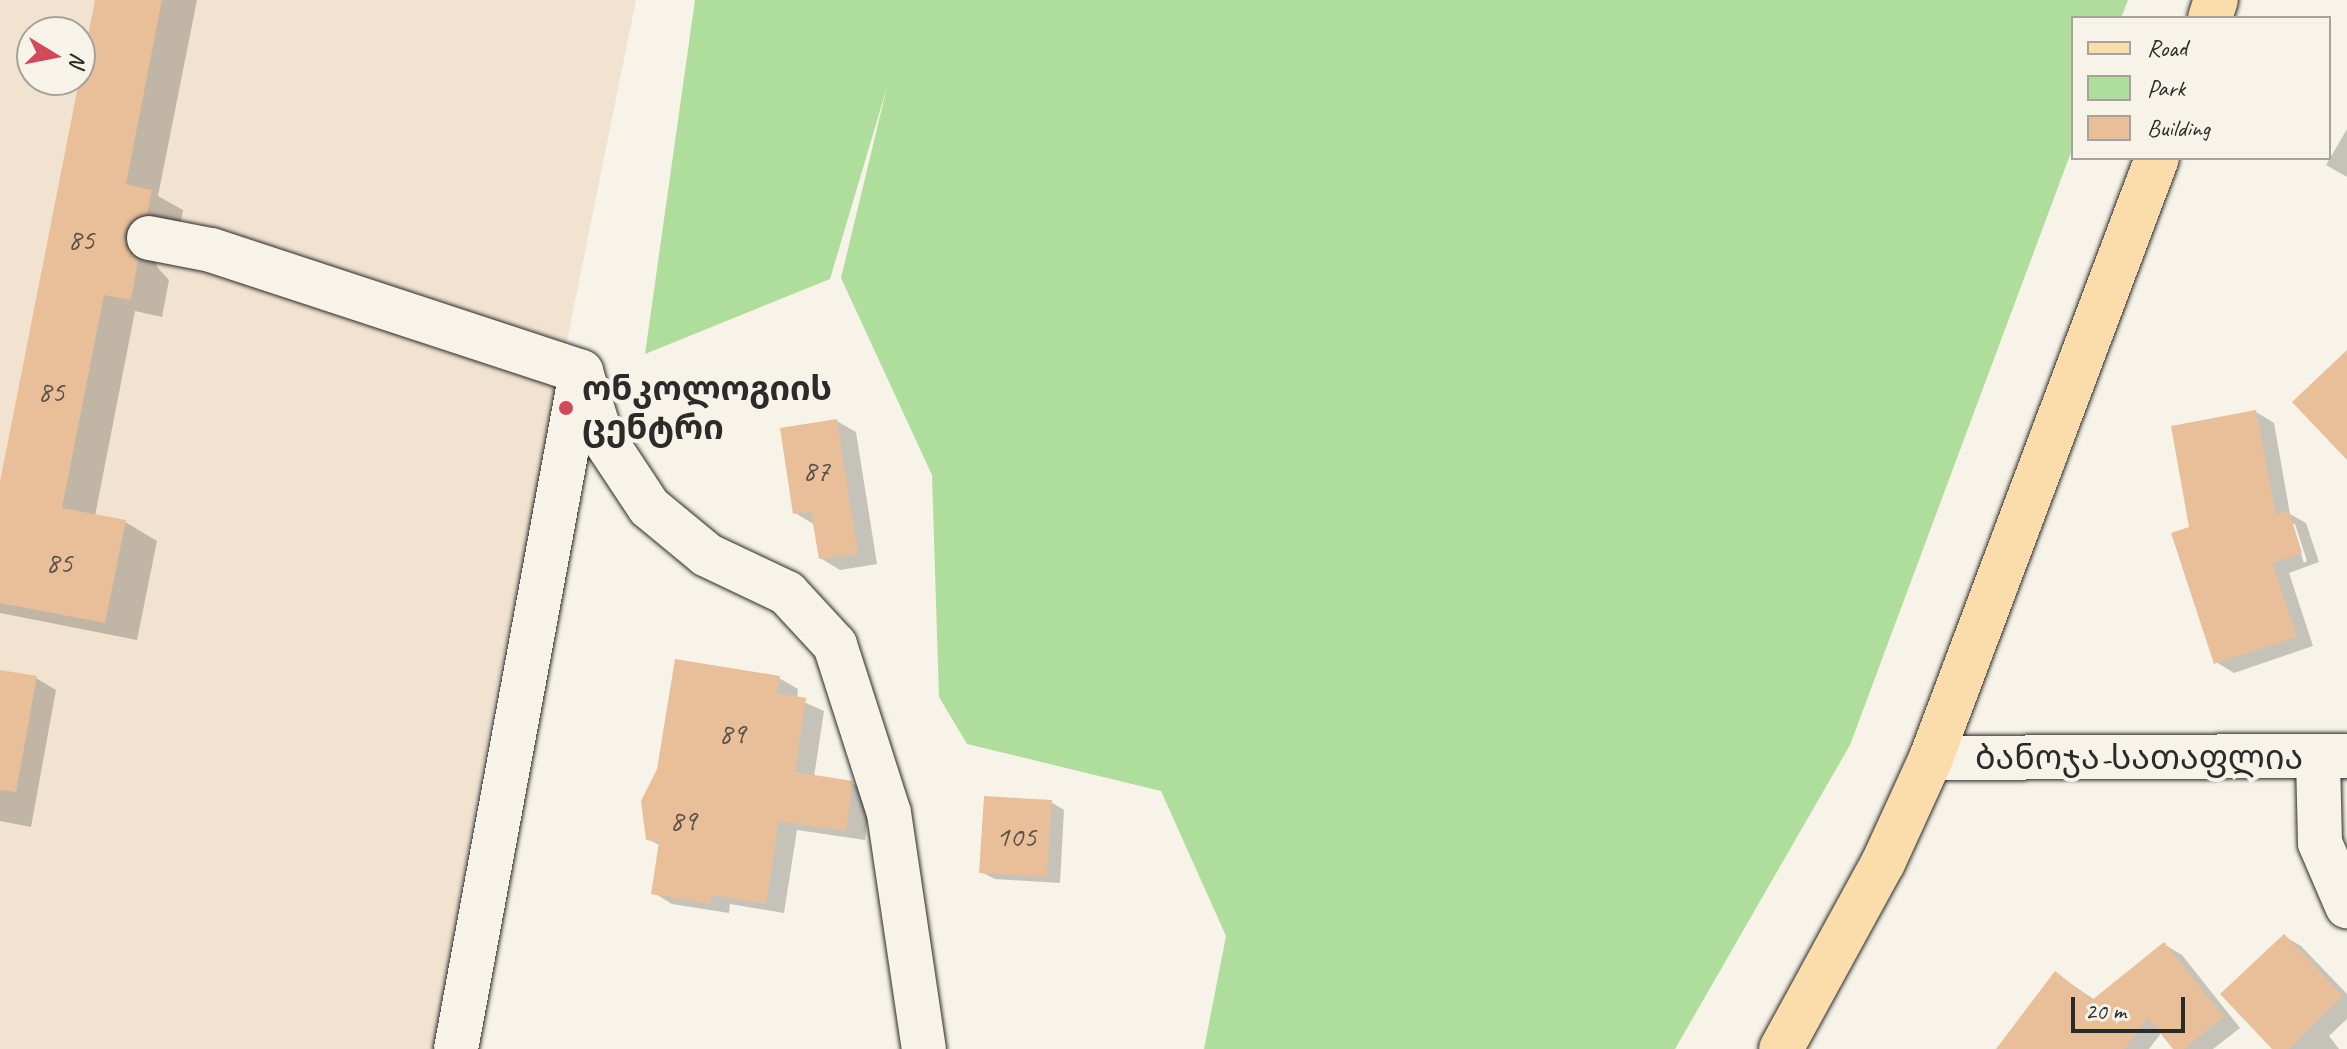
<!DOCTYPE html>
<meta charset="utf-8">
<style>
body{margin:0}
#map{position:relative;width:2347px;height:1049px;overflow:hidden;background:#f7f3e8;font-family:Caveat,"Noto Sans Georgian",sans-serif}
div>[style]{position:absolute}
.built>*{inset:0;background:#f2e3d0}
.green>*{inset:0;background:#afdd9b}
.shadow>*{inset:0;background:#0003}
.building>*{inset:0;background:#e8bf98}
.roads{filter:drop-shadow(0 0 2px #2b2b2b) drop-shadow(0 0 2px #2b2b2b)}
.minor>*{height:44px;margin:-22px;padding:0 22px;transform-origin:22px;border-radius:22px;background:#f7f3e8}
.major>*{height:44px;margin:-22px;padding:0 22px;transform-origin:22px;border-radius:22px;background:#faddab}
.dots>*{width:22px;height:22px;translate:-50% -50%;box-sizing:border-box;border:4px solid #f7f3e8;border-radius:50%}
span{translate:-50% -50%;white-space:nowrap;text-align:center;line-height:1.15;-webkit-text-stroke:8px #f7f3e8;paint-order:stroke}
.number-label{font-size:30px;color:#5a5046}
.number-label span{-webkit-text-stroke-width:0}
.poi-label{font-size:34px;color:#2b2b2b;font-weight:700}
.left{translate:0 -50%;text-align:left}
.street-label{font-size:34px;color:#2b2b2b}
.legend{position:absolute;left:2071px;top:16px;width:260px;height:144px;box-sizing:border-box;background:#f7f3e8;border:2px solid #a5a39c;margin:0;padding:10px 14px;list-style:none;font-size:24px;color:#2b2b2b}
.legend li{display:flex;align-items:center;gap:16px;height:40px}
.legend b{width:40px;border:2px solid #a5a39c}
.north{position:absolute;left:16px;top:16px;width:80px;height:80px;box-sizing:border-box;background:#f7f3e8;border:2px solid #a5a39c;border-radius:50%;rotate:100deg;font-size:22px;font-weight:700;line-height:32px;text-align:center;color:#2b2b2b}
.north::after{content:'';display:block;margin:auto;width:28px;height:36px;background:#d1495b;clip-path:polygon(50% 0,100% 100%,50% 72%,0 100%)}
.scale{position:absolute;left:2071px;top:997px;width:114px;height:36px;box-sizing:border-box;border:4px solid #2b2b2b;border-top:0;padding-left:10px;font-size:24px;line-height:28px;white-space:nowrap;color:#2b2b2b;-webkit-text-stroke:6px #f7f3e8;paint-order:stroke}
</style>
<div id="map">
<div class="built">
<i style="clip-path:polygon(evenodd,0 0,636px 0,495px 696px,433px 1049px,0 1049px,0 0,32px 32px,80px 32px,80px 80px,32px 80px,32px 32px)"></i>
</div>
<div class="green">
<i style="clip-path:polygon(695px 0,2128px 0,2121px 18px,2073px 18px,2073px 147px,1850px 745px,1675px 1049px,1204px 1049px,1226px 936px,1161px 791px,967px 744px,939px 697px,932px 475px,841px 278px,887px 87px,830px 279px,645px 354px)"></i>
</div>
<div class="shadow">
<i style="clip-path:polygon(97px 0,197px 0,158px 196px,183px 210px,179px 231px,155px 253px,157px 267px,169px 280px,162px 317px,135px 311px,95px 516px,125px 522px,157px 541px,137px 640px,0 613px,0 492px)"></i>
<i style="clip-path:polygon(2347px 129px,2347px 177px,2326px 165px)"></i>
<i style="clip-path:polygon(evenodd,2256px 412px,2274px 423px,2290px 514px,2306px 523px,2319px 562px,2289px 573px,2313px 646px,2234px 673px,2216px 662px,2192px 529px,2256px 412px,2291px 524px,2295px 524px,2307px 561px,2304px 563px,2291px 524px)"></i>
<i style="clip-path:polygon(837px 421px,856px 432px,877px 564px,840px 570px,820px 558px,815px 525px,795px 513px)"></i>
<i style="clip-path:polygon(0 672px,36px 678px,56px 690px,31px 827px,0 821px)"></i>
<i style="clip-path:polygon(779px 678px,798px 689px,797px 699px,824px 711px,814px 777px,852px 783px,870px 794px,865px 840px,797px 830px,784px 913px,730px 904px,729px 913px,672px 904px,654px 893px,661px 846px,648px 839px)"></i>
<i style="clip-path:polygon(1051px 802px,1064px 810px,1060px 883px,995px 879px,981px 872px)"></i>
<i style="clip-path:polygon(2284px 936px,2301px 946px,2347px 994px,2347px 1019px,2329px 1036px,2339px 1049px,2275px 1049px)"></i>
<i style="clip-path:polygon(2165px 945px,2182px 955px,2240px 1028px,2213px 1049px,2176px 1049px,2162px 1032px,2149px 1049px,1998px 1049px,2056px 974px,2095px 1000px)"></i>
</div>
<div class="building">
<i style="clip-path:polygon(95px 0,162px 0,126px 184px,152px 190px,147px 214px,131px 221px,124px 234px,126px 247px,138px 260px,131px 300px,104px 295px,62px 508px,126px 520px,105px 623px,0 603px,0 482px)"></i>
<i style="clip-path:polygon(2347px 350px,2347px 460px,2292px 402px)"></i>
<i style="clip-path:polygon(2256px 410px,2276px 515px,2289px 511px,2302px 553px,2272px 563px,2297px 637px,2214px 664px,2171px 533px,2189px 527px,2171px 426px)"></i>
<i style="clip-path:polygon(837px 419px,858px 554px,819px 559px,811px 512px,793px 514px,780px 428px)"></i>
<i style="clip-path:polygon(675px 659px,780px 676px,777px 693px,806px 698px,795px 772px,853px 781px,846px 831px,779px 821px,766px 904px,711px 895px,711px 904px,651px 894px,659px 842px,646px 840px,641px 801px,657px 769px)"></i>
<i style="clip-path:polygon(0 670px,37px 676px,16px 792px,0 790px)"></i>
<i style="clip-path:polygon(984px 796px,1052px 800px,1047px 877px,979px 873px)"></i>
<i style="clip-path:polygon(2284px 934px,2343px 996px,2289px 1049px,2272px 1049px,2220px 994px)"></i>
<i style="clip-path:polygon(2164px 942px,2224px 1017px,2184px 1049px,2173px 1049px,2148px 1018px,2124px 1049px,1996px 1049px,2055px 971px,2092px 1000px)"></i>
</div>
<div class="roads">
<div class="minor">
<i style="left:149px;top:238px;width:63px;rotate:11deg"></i>
<i style="left:211px;top:250px;width:390px;rotate:18.2deg"></i>
<i style="left:581px;top:372px;width:64px;rotate:72.7deg"></i>
<i style="left:600px;top:433px;width:89px;rotate:56.5deg"></i>
<i style="left:649px;top:507px;width:75px;rotate:39.6deg"></i>
<i style="left:707px;top:555px;width:89px;rotate:25.4deg"></i>
<i style="left:787px;top:593px;width:71px;rotate:47.3deg"></i>
<i style="left:835px;top:645px;width:176px;rotate:72.2deg"></i>
<i style="left:889px;top:813px;width:239px;rotate:81.6deg"></i>
<i style="left:1931px;top:758px;width:416px;rotate:-0.3deg"></i>
<i style="left:2318px;top:760px;width:83px;rotate:88.6deg"></i>
<i style="left:2320px;top:843px;width:69px;rotate:66.8deg"></i>
<i style="left:456px;top:1049px;width:682px;rotate:-79.53deg"></i>
</div>
<div class="major">
<i style="left:2210px;top:18px;width:19px;rotate:-72deg"></i>
<i style="left:1781px;top:1049px;width:212px;rotate:-61.3deg"></i>
<i style="left:1883px;top:863px;width:115px;rotate:-65.4deg"></i>
<i style="left:1931px;top:758px;width:641px;rotate:-69.36deg"></i>
</div>
</div>
<div class="dots">
<i style="left:566px;top:408px;background:#d1495b"></i>
</div>
<div class="number-label">
<span style="left:81px;top:239px">85</span>
<span style="left:51px;top:391px">85</span>
<span style="left:816px;top:470px">87</span>
<span style="left:59px;top:562px">85</span>
<span style="left:732px;top:733px">89</span>
<span style="left:683px;top:820px">89</span>
<span style="left:1016px;top:836px">105</span>
</div>
<div class="poi-label">
<span class="left" style="left:582px;top:408px">ონკოლოგიის<br>ცენტრი</span>
</div>
<div class="street-label">
<span style="left:2139px;top:758px">ბანოჯა-სათაფლია</span>
</div>
<ul class="legend">
<li><b style="height:10px;background:#faddab"></b>Road</li>
<li><b style="height:22px;background:#afdd9b"></b>Park</li>
<li><b style="height:22px;background:#e8bf98"></b>Building</li>
</ul>
<div class="north">N</div>
<div class="scale">20 m</div>
</div>
